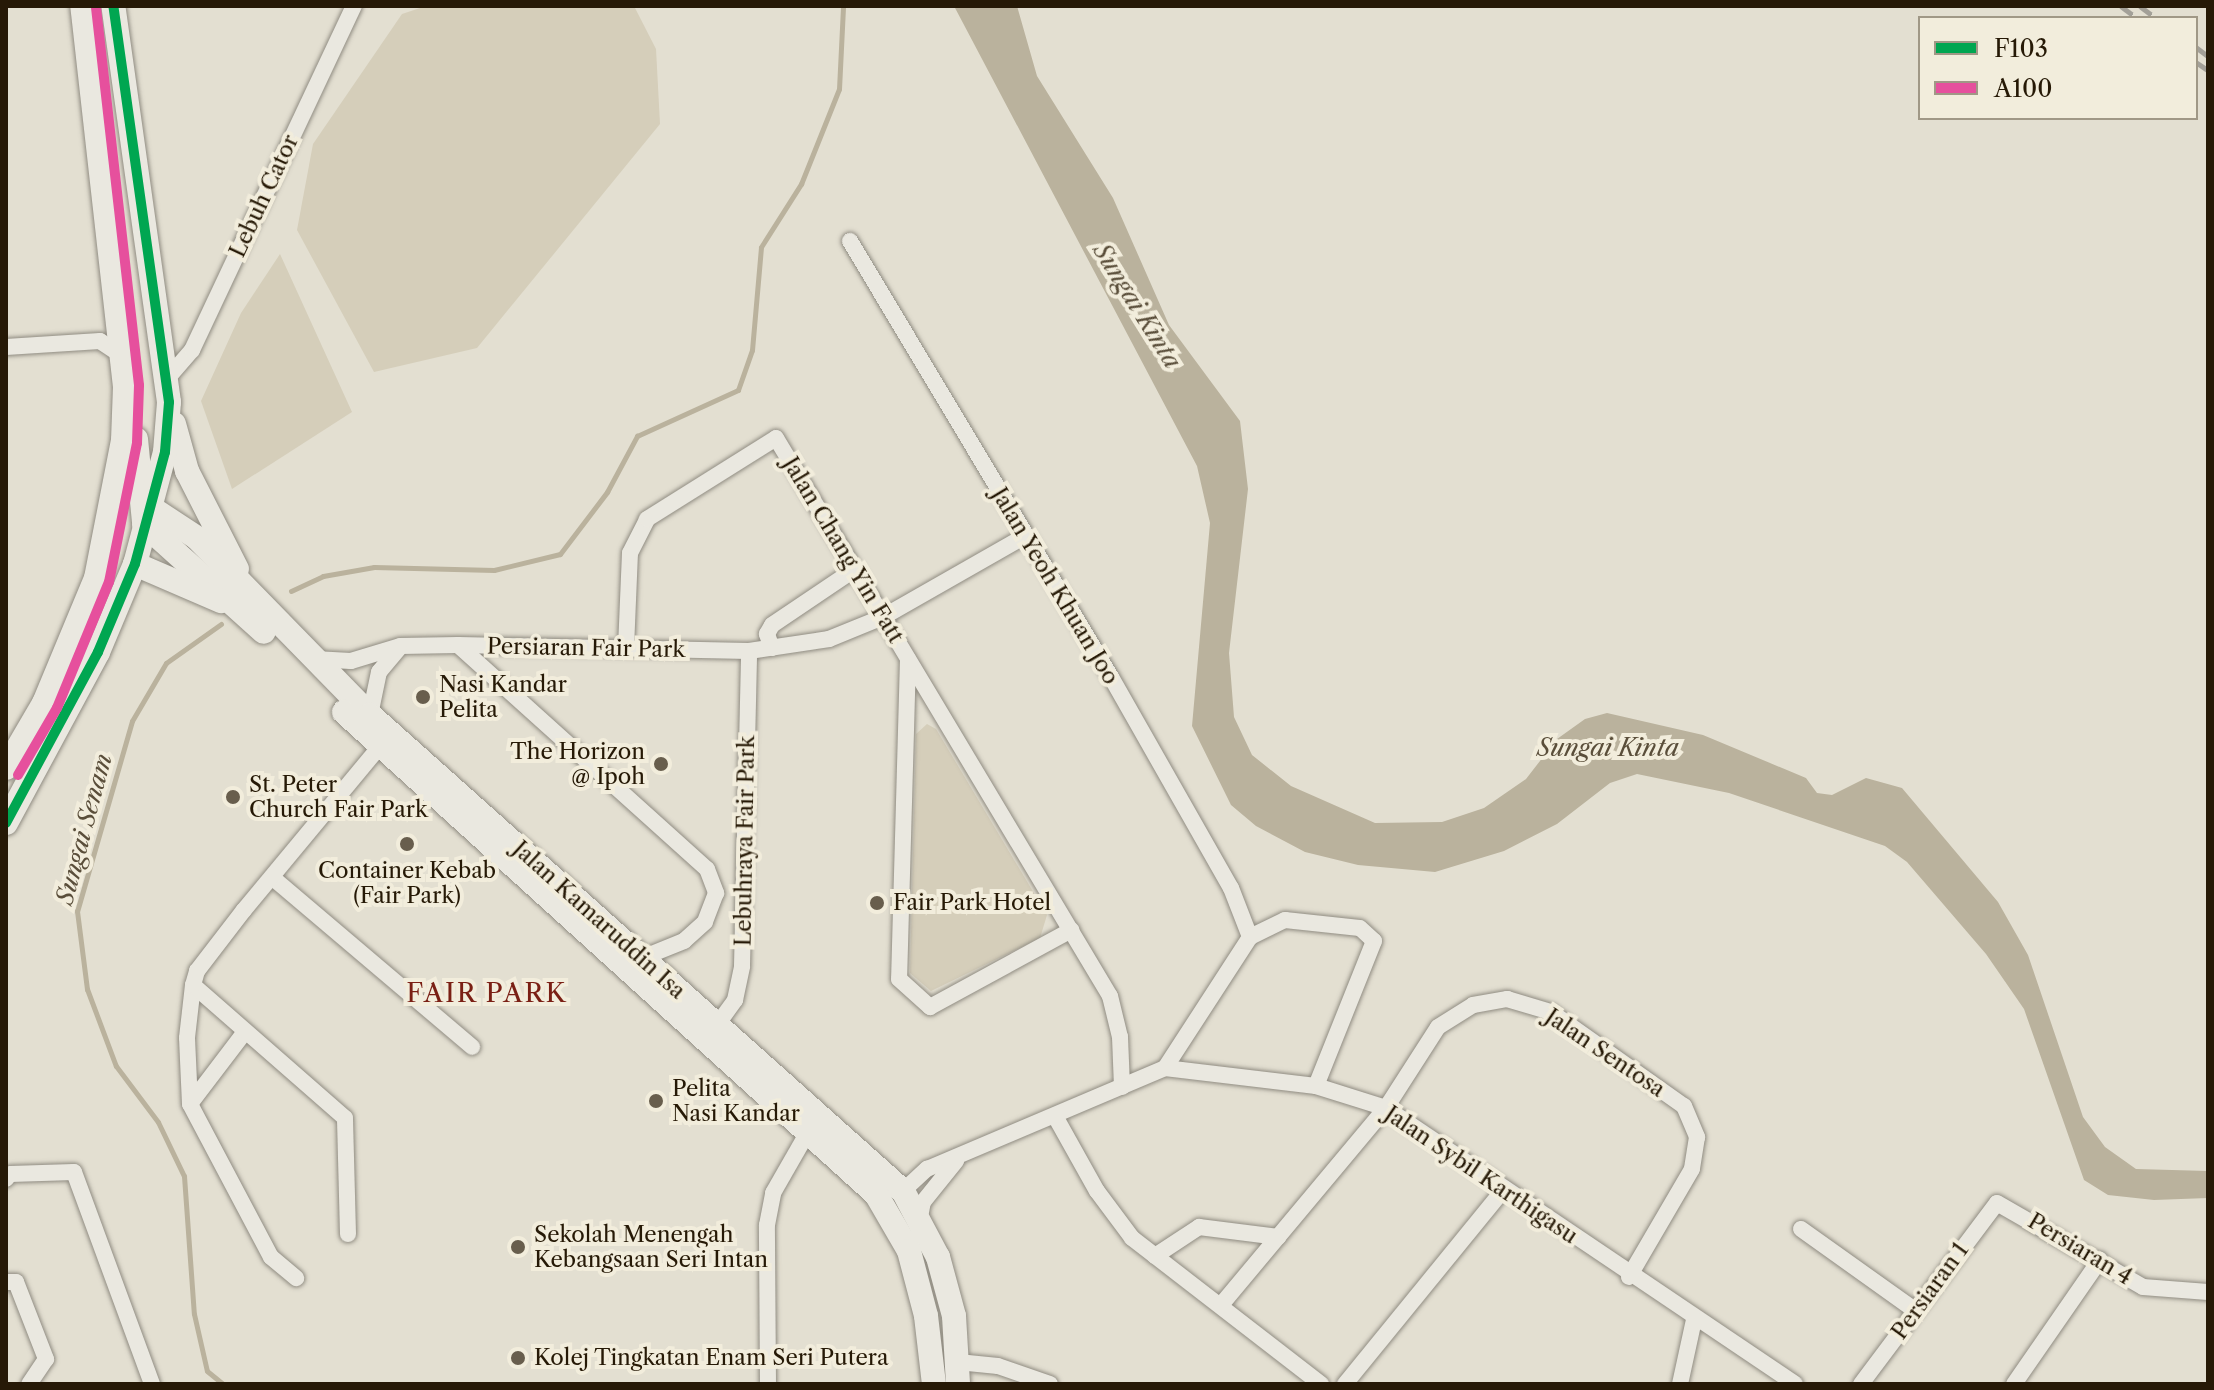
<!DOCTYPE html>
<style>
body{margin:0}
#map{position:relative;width:2214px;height:1390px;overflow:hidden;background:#e3dfd1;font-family:"Libre Caslon Text",serif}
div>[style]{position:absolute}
.green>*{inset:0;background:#d5ceba}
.water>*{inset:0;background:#bab29d}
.stream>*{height:5px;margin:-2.5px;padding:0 2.5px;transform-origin:2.5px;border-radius:2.5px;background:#bab29d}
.roads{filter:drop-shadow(0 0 2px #908c82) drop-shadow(0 0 2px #908c82)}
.minor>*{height:16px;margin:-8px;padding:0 8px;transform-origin:8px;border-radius:8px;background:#eae8e0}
.secondary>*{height:24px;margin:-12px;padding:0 12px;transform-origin:12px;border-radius:12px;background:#eae8e0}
.rail>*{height:5px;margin-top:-2.5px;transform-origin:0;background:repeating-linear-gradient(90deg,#a3a098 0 14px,transparent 0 28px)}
.bus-1>*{height:10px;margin:-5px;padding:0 5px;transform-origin:5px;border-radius:5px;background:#00a651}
.bus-2>*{height:10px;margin:-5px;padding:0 5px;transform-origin:5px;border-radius:5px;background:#e6509d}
.dots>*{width:22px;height:22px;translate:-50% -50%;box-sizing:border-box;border:4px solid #f2eddc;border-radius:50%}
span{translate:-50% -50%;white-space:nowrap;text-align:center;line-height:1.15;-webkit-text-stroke:8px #f2eddc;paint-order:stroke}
.street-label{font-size:22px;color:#261906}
.poi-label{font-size:22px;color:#261906}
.left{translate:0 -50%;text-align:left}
.right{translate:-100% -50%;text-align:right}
.water-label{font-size:24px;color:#5a4e3a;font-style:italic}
.quarter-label{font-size:26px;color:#7a1f14;letter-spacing:2px}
.frame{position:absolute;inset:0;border:8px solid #261906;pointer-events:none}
.legend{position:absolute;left:1918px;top:16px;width:280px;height:104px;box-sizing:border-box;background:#f2eddc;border:2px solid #a09886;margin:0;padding:10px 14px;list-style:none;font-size:24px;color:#261906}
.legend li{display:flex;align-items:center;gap:16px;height:40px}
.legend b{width:40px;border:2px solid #a09886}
</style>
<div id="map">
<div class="green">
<i style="clip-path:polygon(426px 6px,634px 6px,656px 49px,660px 124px,477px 348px,374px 372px,297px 230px,313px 144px,402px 14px)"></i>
<i style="clip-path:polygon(280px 254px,352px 412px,232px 489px,201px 401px,241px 313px)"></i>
<i style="clip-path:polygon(927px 724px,936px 729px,1047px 915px,1040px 938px,931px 991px,910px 973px,916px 734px)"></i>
</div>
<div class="water">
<i style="clip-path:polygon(954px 6px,1017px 6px,1037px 76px,1113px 198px,1169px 325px,1240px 421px,1248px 489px,1229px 653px,1234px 717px,1252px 755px,1291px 786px,1375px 823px,1442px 822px,1484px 808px,1526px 779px,1557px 739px,1585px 719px,1607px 713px,1703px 735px,1806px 778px,1817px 793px,1832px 795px,1866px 778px,1902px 788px,1998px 902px,2028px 955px,2083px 1117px,2105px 1147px,2136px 1169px,2208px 1171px,2208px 1198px,2154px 1200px,2108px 1195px,2084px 1180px,2024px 1009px,1986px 954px,1907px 862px,1885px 846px,1729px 793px,1637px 774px,1610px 783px,1557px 824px,1504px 851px,1435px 872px,1358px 865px,1305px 852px,1256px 826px,1231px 805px,1192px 726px,1210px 523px,1197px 466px)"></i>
</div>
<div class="stream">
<i style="left:291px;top:591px;width:35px;rotate:-25deg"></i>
<i style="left:323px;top:576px;width:52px;rotate:-10deg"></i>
<i style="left:374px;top:567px;width:120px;rotate:1.4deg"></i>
<i style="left:494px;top:570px;width:68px;rotate:-13.6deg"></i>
<i style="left:560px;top:554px;width:78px;rotate:-52.8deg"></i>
<i style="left:607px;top:492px;width:64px;rotate:-61.8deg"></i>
<i style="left:637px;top:436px;width:111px;rotate:-24.5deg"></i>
<i style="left:738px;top:390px;width:42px;rotate:-70.7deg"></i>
<i style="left:752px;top:350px;width:103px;rotate:-85deg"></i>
<i style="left:761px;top:247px;width:75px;rotate:-57.6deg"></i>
<i style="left:801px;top:184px;width:102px;rotate:-68.2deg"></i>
<i style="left:839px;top:89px;width:83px;rotate:-87.2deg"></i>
<i style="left:221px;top:624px;width:67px;rotate:144.7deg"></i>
<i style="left:166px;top:663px;width:67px;rotate:120.4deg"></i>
<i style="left:132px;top:721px;width:198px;rotate:106.1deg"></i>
<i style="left:77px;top:911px;width:79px;rotate:82.7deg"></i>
<i style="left:87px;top:989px;width:82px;rotate:69.4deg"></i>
<i style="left:116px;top:1066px;width:70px;rotate:53.1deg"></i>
<i style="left:158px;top:1122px;width:60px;rotate:64.3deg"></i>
<i style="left:184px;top:1176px;width:138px;rotate:85.9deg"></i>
<i style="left:194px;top:1314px;width:58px;rotate:77.2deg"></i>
<i style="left:207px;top:1371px;width:21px;rotate:39deg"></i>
</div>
<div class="roads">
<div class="minor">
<i style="left:850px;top:241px;width:508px;rotate:59.09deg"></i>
<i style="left:1111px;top:677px;width:243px;rotate:60.4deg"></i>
<i style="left:1231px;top:888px;width:53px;rotate:68.8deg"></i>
<i style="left:6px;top:347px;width:94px;rotate:-3.7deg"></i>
<i style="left:100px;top:341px;width:25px;rotate:34deg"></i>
<i style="left:166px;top:380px;width:40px;rotate:-49deg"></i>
<i style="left:192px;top:350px;width:380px;rotate:-64.8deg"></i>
<i style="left:458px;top:645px;width:335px;rotate:42deg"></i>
<i style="left:707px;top:869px;width:26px;rotate:69deg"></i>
<i style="left:716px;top:893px;width:31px;rotate:111deg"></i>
<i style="left:705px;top:922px;width:28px;rotate:138deg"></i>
<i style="left:684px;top:941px;width:45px;rotate:158deg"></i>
<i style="left:626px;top:648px;width:95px;rotate:-87.6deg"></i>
<i style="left:630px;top:553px;width:38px;rotate:-63deg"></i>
<i style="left:647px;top:519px;width:152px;rotate:-32.1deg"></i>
<i style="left:776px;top:438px;width:650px;rotate:59.1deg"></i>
<i style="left:1110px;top:996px;width:42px;rotate:76.3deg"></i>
<i style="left:1120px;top:1037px;width:50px;rotate:87.7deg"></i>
<i style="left:772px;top:648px;width:15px;rotate:-110deg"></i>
<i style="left:767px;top:634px;width:10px;rotate:-61deg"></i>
<i style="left:772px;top:625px;width:100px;rotate:-34deg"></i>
<i style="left:314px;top:659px;width:37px;rotate:3deg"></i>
<i style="left:351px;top:661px;width:51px;rotate:-17deg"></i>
<i style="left:400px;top:646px;width:58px;rotate:-1deg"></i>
<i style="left:458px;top:645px;width:291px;rotate:1.2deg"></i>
<i style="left:749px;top:651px;width:81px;rotate:-8.5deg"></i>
<i style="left:829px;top:639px;width:58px;rotate:-22.2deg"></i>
<i style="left:883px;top:617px;width:161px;rotate:-29.7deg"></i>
<i style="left:908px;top:659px;width:320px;rotate:91.6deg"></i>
<i style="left:899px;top:979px;width:42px;rotate:42.1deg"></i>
<i style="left:930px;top:1007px;width:161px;rotate:-28.6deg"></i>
<i style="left:370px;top:715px;width:44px;rotate:-78.2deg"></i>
<i style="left:379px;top:672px;width:31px;rotate:-50deg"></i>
<i style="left:273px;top:878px;width:261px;rotate:40.3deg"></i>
<i style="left:193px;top:985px;width:53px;rotate:96.5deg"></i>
<i style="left:187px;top:1038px;width:66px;rotate:87.4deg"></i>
<i style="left:190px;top:1104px;width:173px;rotate:62.1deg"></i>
<i style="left:271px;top:1257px;width:33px;rotate:40deg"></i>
<i style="left:717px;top:1025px;width:31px;rotate:-54deg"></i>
<i style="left:735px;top:1000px;width:35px;rotate:-78deg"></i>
<i style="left:742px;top:966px;width:315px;rotate:-88.7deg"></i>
<i style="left:1165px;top:1068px;width:156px;rotate:-57deg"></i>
<i style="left:1250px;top:937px;width:39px;rotate:-26deg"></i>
<i style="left:1285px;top:920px;width:75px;rotate:6.1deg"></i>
<i style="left:1360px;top:928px;width:19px;rotate:43deg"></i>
<i style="left:1374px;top:941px;width:156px;rotate:111.8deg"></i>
<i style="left:190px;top:1104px;width:89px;rotate:-52.7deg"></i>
<i style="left:1055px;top:1116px;width:86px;rotate:60.8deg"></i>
<i style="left:1097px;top:1191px;width:59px;rotate:53.3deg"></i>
<i style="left:1132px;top:1238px;width:239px;rotate:37.7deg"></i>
<i style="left:6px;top:1179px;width:6px;rotate:-51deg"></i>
<i style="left:10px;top:1174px;width:64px;rotate:-1.8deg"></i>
<i style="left:74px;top:1172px;width:226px;rotate:69.8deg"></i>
<i style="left:903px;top:1191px;width:33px;rotate:-43deg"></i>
<i style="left:927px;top:1169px;width:259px;rotate:-23deg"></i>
<i style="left:1165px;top:1068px;width:152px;rotate:6.8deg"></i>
<i style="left:1316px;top:1086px;width:73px;rotate:17.4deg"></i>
<i style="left:1386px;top:1108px;width:493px;rotate:34deg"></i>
<i style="left:920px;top:1217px;width:15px;rotate:-79deg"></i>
<i style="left:923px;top:1202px;width:53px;rotate:-51.2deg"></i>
<i style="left:1801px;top:1229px;width:141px;rotate:35.5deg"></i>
<i style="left:348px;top:1234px;width:116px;rotate:-91.5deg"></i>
<i style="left:345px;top:1118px;width:202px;rotate:-138.8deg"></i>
<i style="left:193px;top:985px;width:15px;rotate:-74deg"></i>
<i style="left:197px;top:971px;width:77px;rotate:-52.4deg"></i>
<i style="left:244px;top:910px;width:224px;rotate:-50.3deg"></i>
<i style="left:1155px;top:1256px;width:53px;rotate:-33.4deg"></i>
<i style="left:1199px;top:1227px;width:80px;rotate:7.2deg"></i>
<i style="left:6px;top:1282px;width:10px"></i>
<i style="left:16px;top:1282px;width:83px;rotate:68.7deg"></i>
<i style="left:46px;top:1359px;width:30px;rotate:124deg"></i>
<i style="left:1221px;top:1305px;width:257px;rotate:-50.1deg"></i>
<i style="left:1386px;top:1108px;width:96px;rotate:-57.3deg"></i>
<i style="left:1438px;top:1027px;width:41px;rotate:-32.2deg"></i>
<i style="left:1473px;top:1005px;width:35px;rotate:-10deg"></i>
<i style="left:1507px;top:999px;width:46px;rotate:16.5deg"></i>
<i style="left:1551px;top:1012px;width:163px;rotate:35.3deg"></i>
<i style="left:1684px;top:1106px;width:34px;rotate:67deg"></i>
<i style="left:1697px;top:1137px;width:32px;rotate:99deg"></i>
<i style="left:1692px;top:1169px;width:125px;rotate:120.3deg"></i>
<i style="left:958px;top:1362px;width:40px;rotate:5.7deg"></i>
<i style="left:998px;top:1366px;width:55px;rotate:19.1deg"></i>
<i style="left:768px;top:1384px;width:159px;rotate:-90.4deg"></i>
<i style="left:767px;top:1225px;width:33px;rotate:-79deg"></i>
<i style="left:773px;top:1193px;width:70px;rotate:-60.2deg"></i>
<i style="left:1345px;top:1384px;width:252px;rotate:-50.8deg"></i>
<i style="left:1680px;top:1384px;width:66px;rotate:-77.7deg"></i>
<i style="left:1861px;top:1384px;width:226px;rotate:-53.1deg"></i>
<i style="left:1997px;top:1203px;width:168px;rotate:29.9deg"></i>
<i style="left:2143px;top:1287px;width:65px;rotate:4.4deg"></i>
<i style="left:2014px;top:1384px;width:151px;rotate:-55.3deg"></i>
</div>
<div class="secondary">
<i style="left:174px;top:424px;width:49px;rotate:74.5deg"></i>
<i style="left:187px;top:471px;width:110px;rotate:63deg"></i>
<i style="left:136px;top:439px;width:83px;rotate:84.5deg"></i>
<i style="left:150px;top:507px;width:56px;rotate:33.4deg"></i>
<i style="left:197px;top:538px;width:248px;rotate:45.7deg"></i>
<i style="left:370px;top:715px;width:715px;rotate:41.77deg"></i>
<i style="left:903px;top:1191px;width:75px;rotate:62.1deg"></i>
<i style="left:938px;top:1257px;width:61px;rotate:74.8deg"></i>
<i style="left:954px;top:1316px;width:68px;rotate:86.6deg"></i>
<i style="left:144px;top:524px;width:161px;rotate:42deg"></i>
<i style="left:135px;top:564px;width:94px;rotate:23.3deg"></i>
<i style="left:344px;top:712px;width:718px;rotate:42.18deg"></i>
<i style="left:876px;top:1194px;width:66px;rotate:59.9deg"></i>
<i style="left:909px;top:1251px;width:67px;rotate:75.3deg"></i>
<i style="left:926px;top:1316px;width:68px;rotate:83.3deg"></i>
<i style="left:6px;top:768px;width:75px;rotate:-59.7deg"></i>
<i style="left:44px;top:703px;width:135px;rotate:-67.4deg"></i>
<i style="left:96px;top:578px;width:140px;rotate:-78.9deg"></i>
<i style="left:123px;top:441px;width:54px;rotate:-87.9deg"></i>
<i style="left:125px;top:387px;width:383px;rotate:-96.4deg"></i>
<i style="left:6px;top:823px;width:194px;rotate:-61.7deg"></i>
<i style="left:98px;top:652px;width:95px;rotate:-67.2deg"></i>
<i style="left:135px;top:564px;width:116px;rotate:-75deg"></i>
<i style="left:165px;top:452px;width:50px;rotate:-85.4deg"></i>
<i style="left:169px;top:402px;width:400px;rotate:-98deg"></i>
</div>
</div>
<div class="rail">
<i style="left:2121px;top:6px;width:20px;rotate:37deg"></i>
<i style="left:2140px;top:6px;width:20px;rotate:37deg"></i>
<i style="left:2196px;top:47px;width:15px;rotate:37deg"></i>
<i style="left:2196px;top:62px;width:14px;rotate:34deg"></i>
</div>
<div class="bus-1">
<i style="left:6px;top:823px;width:194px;rotate:-61.7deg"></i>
<i style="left:98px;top:652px;width:95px;rotate:-67.2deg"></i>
<i style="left:135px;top:564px;width:116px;rotate:-75deg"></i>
<i style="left:165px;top:452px;width:50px;rotate:-85.4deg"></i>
<i style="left:169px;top:402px;width:400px;rotate:-98deg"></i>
</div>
<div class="bus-2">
<i style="left:18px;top:775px;width:78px;rotate:-59.8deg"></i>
<i style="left:57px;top:708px;width:136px;rotate:-67.6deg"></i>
<i style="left:109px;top:582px;width:142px;rotate:-78.6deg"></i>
<i style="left:137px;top:443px;width:58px;rotate:-88deg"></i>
<i style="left:139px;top:385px;width:381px;rotate:-96.5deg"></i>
</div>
<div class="dots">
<i style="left:423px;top:697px;background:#685e4d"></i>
<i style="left:661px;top:764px;background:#685e4d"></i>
<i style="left:233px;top:797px;background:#685e4d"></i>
<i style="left:407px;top:844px;background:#685e4d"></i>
<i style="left:877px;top:903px;background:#685e4d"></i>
<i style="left:656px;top:1101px;background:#685e4d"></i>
<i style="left:518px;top:1247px;background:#685e4d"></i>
<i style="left:518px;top:1358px;background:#685e4d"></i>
</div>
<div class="street-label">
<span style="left:264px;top:196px;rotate:-65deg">Lebuh Cator</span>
<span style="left:843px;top:550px;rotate:59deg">Jalan Chang Yin Fatt</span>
<span style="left:1055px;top:586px;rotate:59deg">Jalan Yeoh Khuan Joo</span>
<span style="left:586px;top:648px;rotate:1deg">Persiaran Fair Park</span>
<span style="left:745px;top:841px;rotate:-89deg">Lebuhraya Fair Park</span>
<span style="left:599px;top:920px;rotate:42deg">Jalan Kamaruddin Isa</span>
<span style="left:1605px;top:1053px;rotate:34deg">Jalan Sentosa</span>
<span style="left:1481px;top:1175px;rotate:34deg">Jalan Sybil Karthigasu</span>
<span style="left:2080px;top:1249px;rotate:31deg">Persiaran 4</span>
<span style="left:1930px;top:1291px;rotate:-54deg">Persiaran 1</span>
</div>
<div class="poi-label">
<span class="left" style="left:439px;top:697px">Nasi Kandar<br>Pelita</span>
<span class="right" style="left:645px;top:764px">The Horizon<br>@ Ipoh</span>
<span class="left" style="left:249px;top:797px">St. Peter<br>Church Fair Park</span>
<span style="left:407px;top:883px">Container Kebab<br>(Fair Park)</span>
<span class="left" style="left:893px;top:903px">Fair Park Hotel</span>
<span class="left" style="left:672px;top:1101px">Pelita<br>Nasi Kandar</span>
<span class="left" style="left:534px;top:1247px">Sekolah Menengah<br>Kebangsaan Seri Intan</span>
<span class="left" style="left:534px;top:1358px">Kolej Tingkatan Enam Seri Putera</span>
</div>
<div class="water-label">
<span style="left:1137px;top:306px;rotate:58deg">Sungai Kinta</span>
<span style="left:1608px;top:748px">Sungai Kinta</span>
<span style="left:84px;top:829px;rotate:-75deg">Sungai Senam</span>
</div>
<div class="quarter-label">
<span style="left:487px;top:994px">FAIR PARK</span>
</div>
<div class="frame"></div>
<ul class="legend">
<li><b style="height:10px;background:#00a651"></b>F103</li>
<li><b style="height:10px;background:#e6509d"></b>A100</li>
</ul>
</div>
